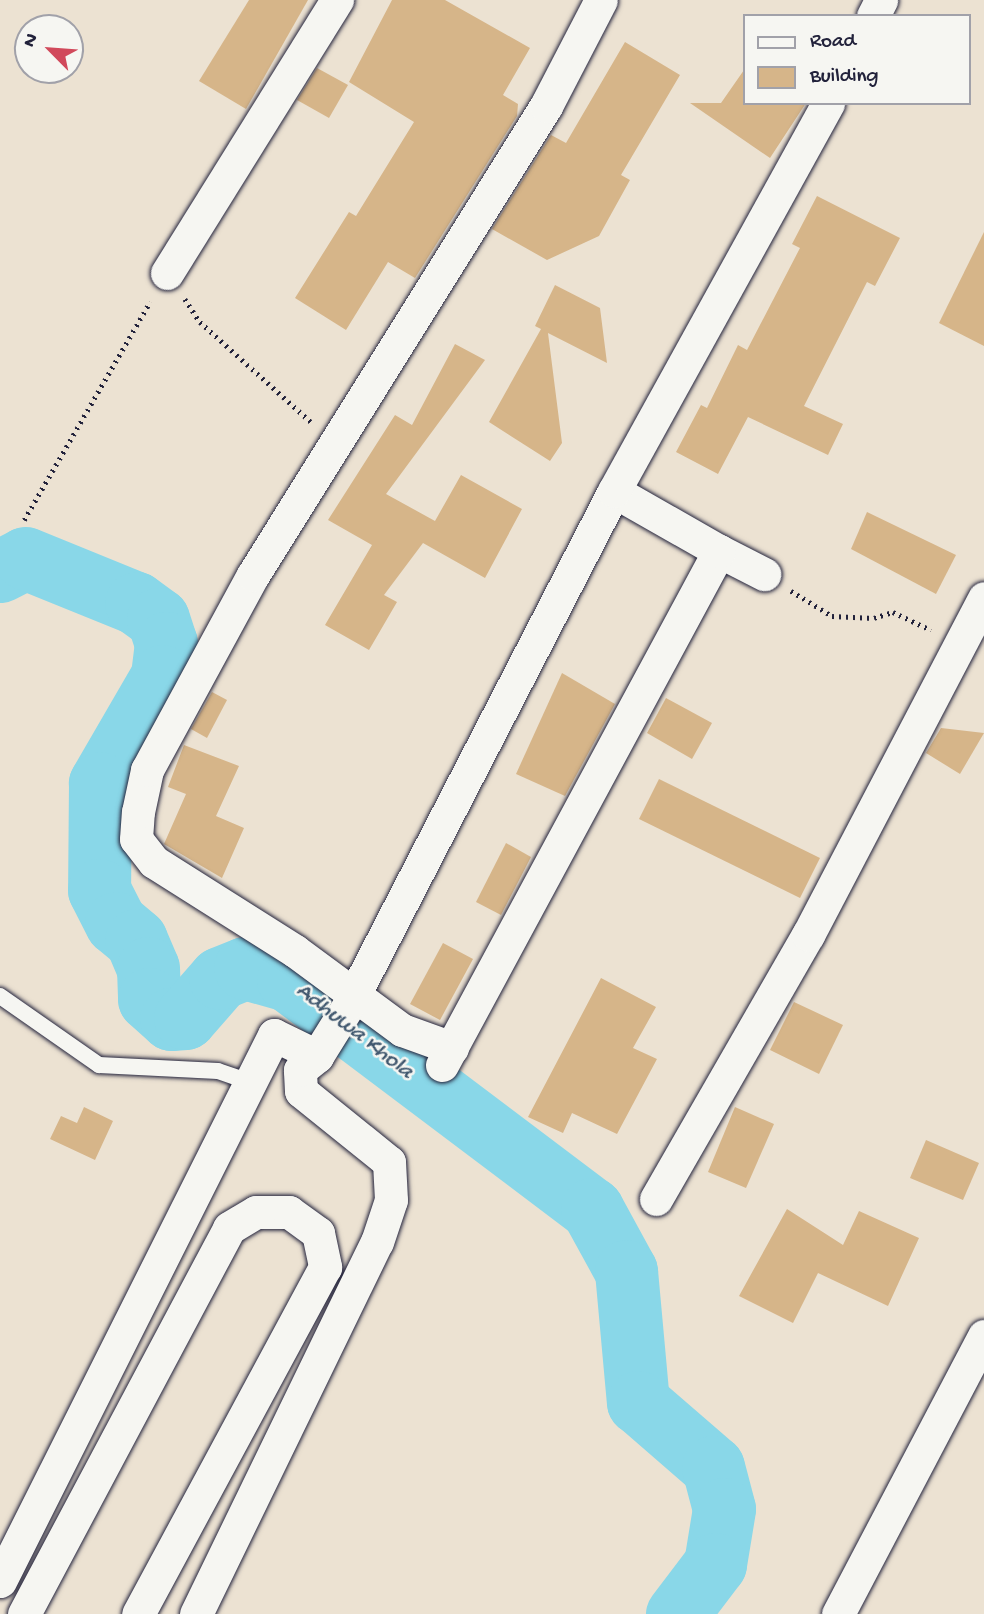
<!DOCTYPE html>
<style>
body{margin:0}
#map{position:relative;width:984px;height:1614px;overflow:hidden;background:#ece2d2;font-family:"Gochi Hand",sans-serif}
div>[style]{position:absolute}
.river>*{height:63px;margin:-31.5px;padding:0 31.5px;transform-origin:31.5px;border-radius:31.5px;background:#89d7e8}
.building>*{inset:0;background:#d6b589}
.path>*{height:4.5px;margin-top:-2.25px;transform-origin:0;background:repeating-linear-gradient(90deg,#22223b 0 2px,transparent 0 7px)}
.roads{filter:drop-shadow(0 0 2px #22223b) drop-shadow(0 0 2px #22223b)}
.lane>*{height:16px;margin:-8px;padding:0 8px;transform-origin:8px;border-radius:8px;background:#f6f6f2}
.street>*{height:33px;margin:-16.5px;padding:0 16.5px;transform-origin:16.5px;border-radius:16.5px;background:#f6f6f2}
span{translate:-50% -50%;white-space:nowrap;text-align:center;line-height:1.15;-webkit-text-stroke:5px #f6f6f2;paint-order:stroke}
.water-label{font-size:23px;color:#41586f;font-style:italic}
.legend{position:absolute;left:743px;top:14px;width:228px;height:91px;box-sizing:border-box;background:#f6f6f2;border:2px solid #a1a1a9;margin:0;padding:9px 12px;list-style:none;font-size:21px;color:#22223b}
.legend li{display:flex;align-items:center;gap:14px;height:35px}
.legend b{width:35px;border:2px solid #a1a1a9}
.north{position:absolute;left:14px;top:14px;width:70px;height:70px;box-sizing:border-box;background:#f6f6f2;border:2px solid #a1a1a9;border-radius:50%;rotate:295deg;font-size:19px;font-weight:700;line-height:28px;text-align:center;color:#22223b}
.north::after{content:'';display:block;margin:auto;width:24px;height:32px;background:#d1495b;clip-path:polygon(50% 0,100% 100%,50% 72%,0 100%)}
</style>
<div id="map">
<div class="river">
<i style="left:0;top:571px;width:28px;rotate:-27deg"></i>
<i style="left:25px;top:558px;width:120px;rotate:22.1deg"></i>
<i style="left:136px;top:603px;width:27px;rotate:36deg"></i>
<i style="left:158px;top:619px;width:25px;rotate:72deg"></i>
<i style="left:166px;top:643px;width:33px;rotate:97deg"></i>
<i style="left:162px;top:676px;width:124px;rotate:120.1deg"></i>
<i style="left:100px;top:783px;width:107px;rotate:90.5deg"></i>
<i style="left:99px;top:890px;width:37px;rotate:63deg"></i>
<i style="left:116px;top:923px;width:26px;rotate:40deg"></i>
<i style="left:136px;top:940px;width:30px;rotate:67deg"></i>
<i style="left:148px;top:968px;width:31px;rotate:88deg"></i>
<i style="left:149px;top:999px;width:30px;rotate:42deg"></i>
<i style="left:171px;top:1019px;width:14px;rotate:-4deg"></i>
<i style="left:185px;top:1018px;width:53px;rotate:-48.8deg"></i>
<i style="left:220px;top:978px;width:27px;rotate:-22deg"></i>
<i style="left:245px;top:968px;width:45px;rotate:15.6deg"></i>
<i style="left:288px;top:980px;width:381px;rotate:37deg"></i>
<i style="left:592px;top:1209px;width:71px;rotate:61.3deg"></i>
<i style="left:626px;top:1271px;width:132px;rotate:84.8deg"></i>
<i style="left:638px;top:1402px;width:99px;rotate:40.9deg"></i>
<i style="left:713px;top:1467px;width:43px;rotate:75.3deg"></i>
<i style="left:724px;top:1509px;width:56px;rotate:99.3deg"></i>
<i style="left:715px;top:1564px;width:63px;rotate:127.2deg"></i>
</div>
<div class="building">
<i style="clip-path:polygon(249px 0,308px 0,246px 109px,199px 81px)"></i>
<i style="clip-path:polygon(392px 0,445px 0,530px 48px,503px 95px,518px 104px,517px 116px,415px 278px,388px 262px,346px 330px,295px 298px,349px 212px,356px 216px,414px 122px,349px 82px)"></i>
<i style="clip-path:polygon(625px 42px,680px 75px,621px 175px,630px 180px,599px 236px,547px 260px,492px 229px,551px 135px,566px 143px)"></i>
<i style="clip-path:polygon(317px 68px,348px 85px,329px 118px,297px 100px)"></i>
<i style="clip-path:polygon(744px 70px,744px 103px,806px 103px,770px 158px,690px 103px,721px 103px)"></i>
<i style="clip-path:polygon(817px 196px,900px 238px,875px 286px,867px 282px,804px 406px,843px 424px,828px 455px,748px 417px,718px 474px,676px 452px,701px 405px,707px 408px,738px 345px,747px 350px,800px 248px,792px 244px)"></i>
<i style="clip-path:polygon(984px 232px,984px 346px,939px 323px)"></i>
<i style="clip-path:polygon(555px 285px,600px 308px,607px 363px,548px 333px,562px 443px,550px 461px,489px 422px,541px 329px,535px 326px)"></i>
<i style="clip-path:polygon(455px 344px,485px 360px,386px 494px,435px 521px,461px 475px,522px 509px,485px 578px,423px 543px,384px 595px,397px 602px,369px 650px,325px 625px,372px 545px,328px 520px,395px 415px,412px 425px)"></i>
<i style="clip-path:polygon(867px 512px,956px 555px,936px 594px,851px 549px)"></i>
<i style="clip-path:polygon(562px 673px,615px 704px,565px 796px,516px 774px)"></i>
<i style="clip-path:polygon(212px 692px,227px 700px,207px 738px,191px 729px)"></i>
<i style="clip-path:polygon(666px 698px,712px 723px,692px 759px,647px 733px)"></i>
<i style="clip-path:polygon(941px 728px,984px 733px,960px 774px,926px 753px)"></i>
<i style="clip-path:polygon(184px 745px,239px 766px,216px 816px,244px 828px,222px 878px,164px 844px,186px 794px,168px 787px)"></i>
<i style="clip-path:polygon(659px 779px,820px 858px,800px 898px,639px 819px)"></i>
<i style="clip-path:polygon(506px 843px,531px 857px,501px 915px,476px 902px)"></i>
<i style="clip-path:polygon(443px 943px,473px 959px,440px 1020px,410px 1004px)"></i>
<i style="clip-path:polygon(601px 978px,656px 1007px,633px 1048px,657px 1059px,617px 1134px,572px 1113px,563px 1133px,528px 1117px)"></i>
<i style="clip-path:polygon(794px 1002px,843px 1025px,819px 1074px,770px 1050px)"></i>
<i style="clip-path:polygon(84px 1107px,113px 1121px,95px 1160px,50px 1139px,61px 1116px,77px 1123px)"></i>
<i style="clip-path:polygon(735px 1107px,774px 1124px,746px 1188px,708px 1172px)"></i>
<i style="clip-path:polygon(926px 1140px,979px 1163px,963px 1200px,910px 1178px)"></i>
<i style="clip-path:polygon(787px 1209px,843px 1245px,859px 1211px,919px 1238px,888px 1306px,818px 1273px,793px 1323px,739px 1296px)"></i>
</div>
<div class="path">
<i style="left:185px;top:299px;width:27px;rotate:57deg"></i>
<i style="left:200px;top:322px;width:149px;rotate:42deg"></i>
<i style="left:24px;top:520px;width:252px;rotate:-60deg"></i>
<i style="left:791px;top:591px;width:48px;rotate:31.4deg"></i>
<i style="left:832px;top:616px;width:42px;rotate:2.7deg"></i>
<i style="left:874px;top:618px;width:20px;rotate:-18deg"></i>
<i style="left:893px;top:612px;width:42px;rotate:25.3deg"></i>
</div>
<div class="roads">
<div class="lane">
<i style="left:0;top:996px;width:121px;rotate:34.9deg"></i>
<i style="left:99px;top:1065px;width:119px;rotate:2.9deg"></i>
<i style="left:218px;top:1071px;width:34px;rotate:19deg"></i>
</div>
<div class="street">
<i style="left:873px;top:16px;width:18px;rotate:-63deg"></i>
<i style="left:167px;top:273px;width:322px;rotate:-58.1deg"></i>
<i style="left:719px;top:551px;width:51px;rotate:27.1deg"></i>
<i style="left:452px;top:1048px;width:53px;rotate:-160.2deg"></i>
<i style="left:402px;top:1030px;width:133px;rotate:-143.6deg"></i>
<i style="left:295px;top:951px;width:167px;rotate:-147.7deg"></i>
<i style="left:154px;top:862px;width:29px;rotate:-128deg"></i>
<i style="left:136px;top:839px;width:27px;rotate:-86deg"></i>
<i style="left:138px;top:812px;width:43px;rotate:-77.9deg"></i>
<i style="left:147px;top:770px;width:222px;rotate:-61.5deg"></i>
<i style="left:253px;top:575px;width:553px;rotate:-58.01deg"></i>
<i style="left:546px;top:106px;width:119px;rotate:-62.6deg"></i>
<i style="left:442px;top:1065px;width:584px;rotate:-61.68deg"></i>
<i style="left:719px;top:551px;width:121px;rotate:-150.3deg"></i>
<i style="left:656px;top:1199px;width:305px;rotate:-60.1deg"></i>
<i style="left:808px;top:935px;width:380px;rotate:-62.4deg"></i>
<i style="left:0;top:1581px;width:611px;rotate:-63.35deg"></i>
<i style="left:274px;top:1035px;width:48px;rotate:26deg"></i>
<i style="left:317px;top:1056px;width:62px;rotate:-58.1deg"></i>
<i style="left:350px;top:1003px;width:576px;rotate:-62.72deg"></i>
<i style="left:614px;top:491px;width:443px;rotate:-61.1deg"></i>
<i style="left:24px;top:1614px;width:437px;rotate:-62deg"></i>
<i style="left:229px;top:1228px;width:31px;rotate:-31deg"></i>
<i style="left:256px;top:1212px;width:33px"></i>
<i style="left:289px;top:1212px;width:36px;rotate:36deg"></i>
<i style="left:318px;top:1233px;width:35px;rotate:78deg"></i>
<i style="left:325px;top:1267px;width:394px;rotate:118.3deg"></i>
<i style="left:196px;top:1614px;width:414px;rotate:-64.1deg"></i>
<i style="left:377px;top:1242px;width:44px;rotate:-71.6deg"></i>
<i style="left:391px;top:1200px;width:38px;rotate:-93deg"></i>
<i style="left:389px;top:1162px;width:113px;rotate:-141.1deg"></i>
<i style="left:301px;top:1091px;width:21px;rotate:-93deg"></i>
<i style="left:300px;top:1070px;width:22px;rotate:-39deg"></i>
<i style="left:838px;top:1614px;width:314px;rotate:-62.3deg"></i>
</div>
</div>
<div class="water-label">
<span style="left:354px;top:1032px;rotate:38deg">Adhuwa Khola</span>
</div>
<ul class="legend">
<li><b style="height:9px;background:#f6f6f2"></b>Road</li>
<li><b style="height:19px;background:#d6b589"></b>Building</li>
</ul>
<div class="north">N</div>
</div>
